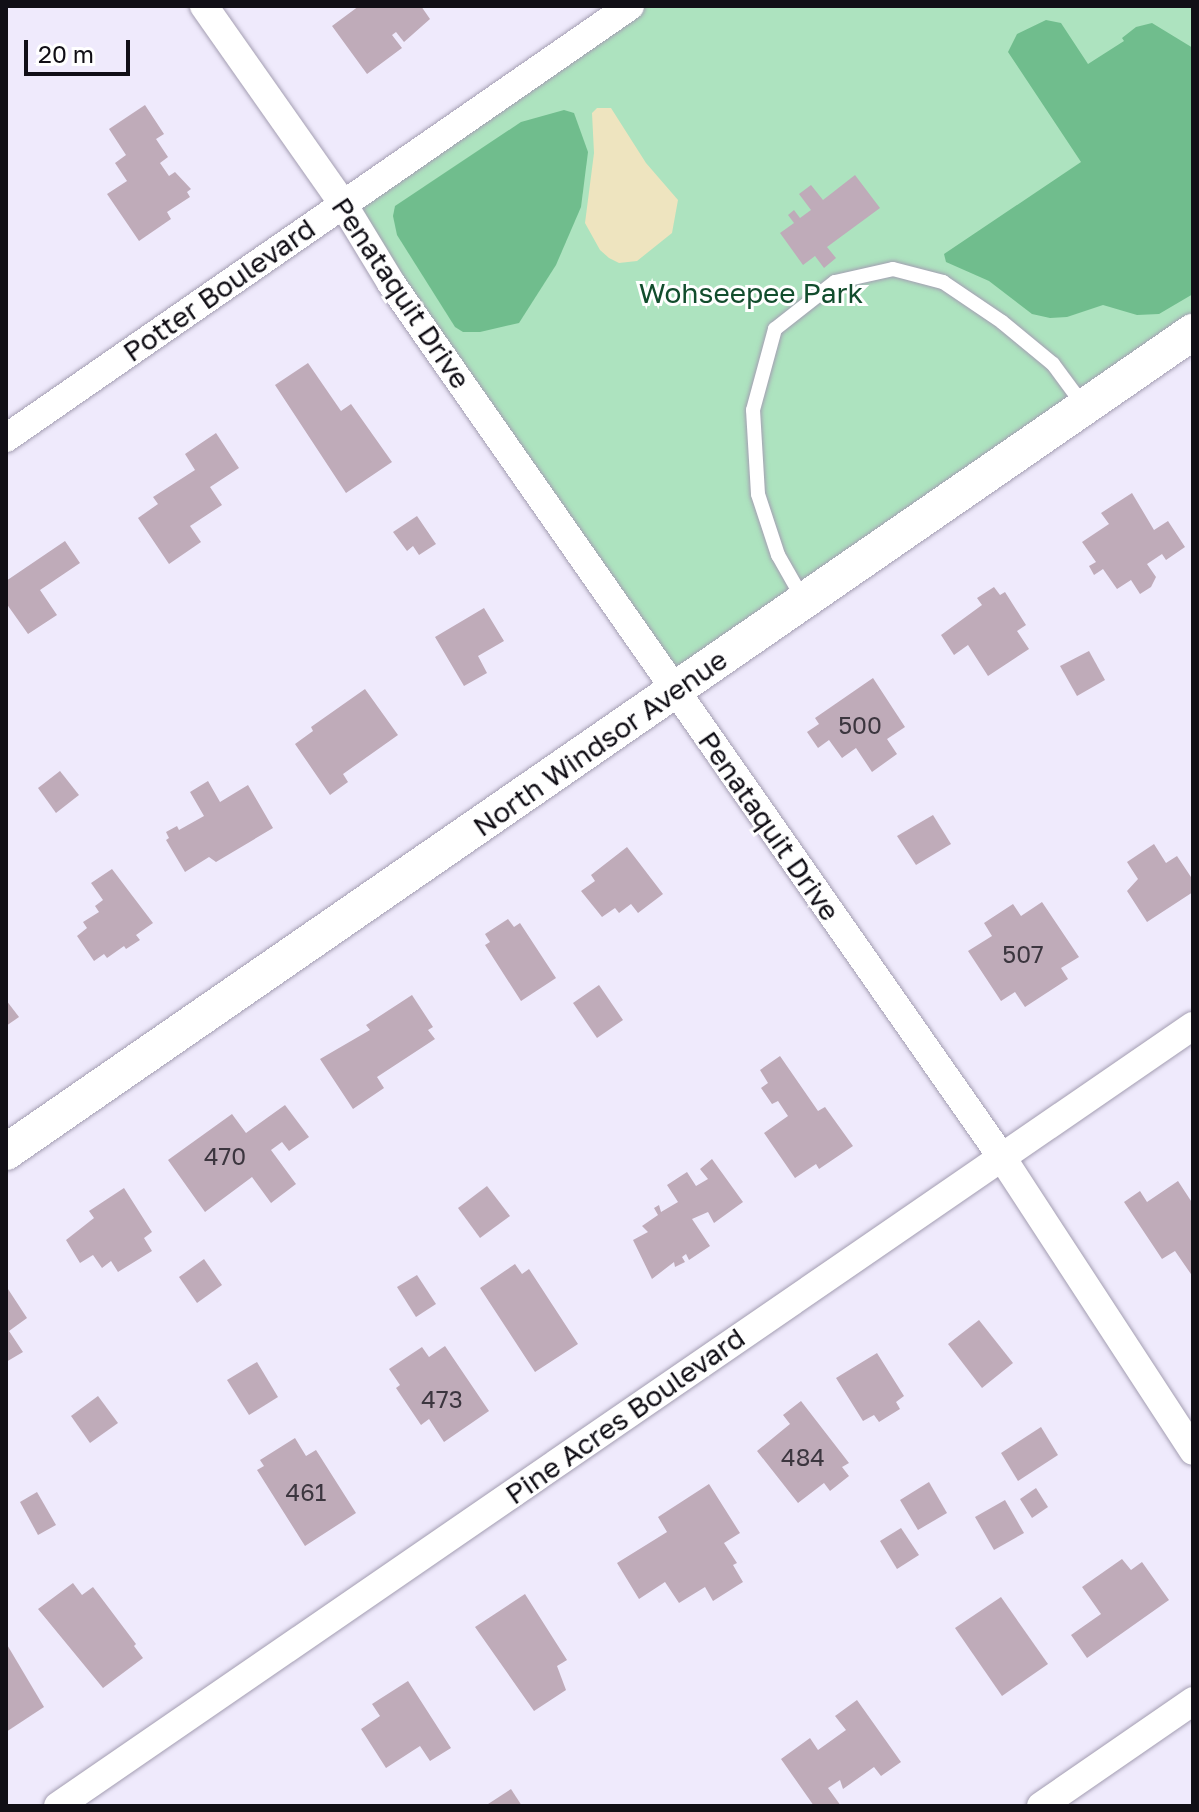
<!DOCTYPE html>
<style>
body{margin:0}
#map{position:relative;width:1199px;height:1812px;overflow:hidden;background:#efeafc;font-family:"Golos Text",sans-serif}
div>[style]{position:absolute}
.green>*{inset:0;background:#ade3bf}
.forest>*{inset:0;background:#70bd8d}
.sand>*{inset:0;background:#eee4bf}
.building>*{inset:0;background:#bfabb9}
.roads{filter:drop-shadow(0 0 2px #a49eb2) drop-shadow(0 0 2px #a49eb2)}
.service>*{height:14px;margin:-7px;padding:0 7px;transform-origin:7px;border-radius:7px;background:#fff}
.minor>*{height:28px;margin:-14px;padding:0 14px;transform-origin:14px;border-radius:14px;background:#fff}
.tertiary>*{height:36px;margin:-18px;padding:0 18px;transform-origin:18px;border-radius:18px;background:#fff}
span{translate:-50% -50%;white-space:nowrap;text-align:center;line-height:1.15;-webkit-text-stroke:6px #fff;paint-order:stroke}
.number-label{font-size:24px;color:#3c363f}
.number-label span{-webkit-text-stroke-width:0}
.street-label{font-size:28px;color:#110f16}
.park-label{font-size:28px;color:#124d2d}
.frame{position:absolute;inset:0;border:8px solid #110f16;pointer-events:none}
.scale{position:absolute;left:24px;top:40px;width:106px;height:36px;box-sizing:border-box;border:4px solid #110f16;border-top:0;padding-left:10px;font-size:24px;line-height:28px;white-space:nowrap;color:#110f16;-webkit-text-stroke:6px #fff;paint-order:stroke}
</style>
<div id="map">
<div class="green">
<i style="clip-path:polygon(630px 6px,1193px 6px,1193px 335px,675px 692px,343px 204px)"></i>
</div>
<div class="forest">
<i style="clip-path:polygon(1046px 20px,1061px 23px,1088px 64px,1124px 41px,1122px 38px,1136px 27px,1152px 23px,1193px 48px,1193px 294px,1159px 314px,1137px 315px,1103px 305px,1067px 317px,1050px 318px,1032px 314px,989px 281px,946px 262px,944px 254px,1081px 162px,1008px 52px,1017px 34px)"></i>
<i style="clip-path:polygon(564px 110px,574px 113px,588px 152px,581px 207px,556px 265px,519px 323px,480px 332px,463px 332px,455px 327px,397px 235px,393px 216px,395px 206px,521px 122px)"></i>
</div>
<div class="sand">
<i style="clip-path:polygon(597px 108px,611px 108px,646px 163px,678px 200px,672px 233px,637px 261px,619px 263px,609px 258px,600px 250px,585px 223px,594px 153px,592px 113px)"></i>
</div>
<div class="building">
<i style="clip-path:polygon(359px 6px,421px 6px,430px 19px,404px 42px,396px 32px,392px 35px,402px 48px,367px 74px,332px 26px)"></i>
<i style="clip-path:polygon(145px 105px,164px 134px,156px 139px,168px 157px,160px 163px,169px 176px,175px 172px,191px 189px,187px 192px,190px 197px,167px 212px,171px 219px,139px 241px,107px 194px,127px 181px,115px 163px,126px 155px,109px 129px)"></i>
<i style="clip-path:polygon(855px 175px,880px 208px,827px 247px,836px 258px,824px 268px,815px 256px,803px 265px,780px 233px,794px 223px,788px 215px,794px 210px,800px 218px,811px 210px,799px 194px,811px 185px,823px 200px)"></i>
<i style="clip-path:polygon(308px 363px,341px 411px,351px 404px,392px 462px,346px 493px,275px 385px)"></i>
<i style="clip-path:polygon(216px 433px,239px 468px,210px 487px,222px 505px,190px 526px,201px 542px,169px 564px,138px 518px,158px 504px,153px 497px,195px 470px,185px 454px)"></i>
<i style="clip-path:polygon(1132px 493px,1154px 530px,1168px 521px,1185px 547px,1166px 560px,1162px 554px,1147px 564px,1156px 577px,1151px 587px,1140px 594px,1131px 580px,1117px 589px,1103px 569px,1094px 575px,1089px 566px,1096px 562px,1082px 542px,1109px 524px,1101px 513px)"></i>
<i style="clip-path:polygon(417px 516px,436px 544px,419px 555px,413px 546px,407px 551px,393px 532px)"></i>
<i style="clip-path:polygon(65px 541px,80px 563px,40px 590px,57px 615px,28px 634px,6px 603px,6px 581px)"></i>
<i style="clip-path:polygon(994px 587px,1000px 595px,1005px 592px,1026px 625px,1017px 631px,1029px 649px,988px 676px,968px 645px,954px 655px,941px 635px,982px 605px,977px 598px)"></i>
<i style="clip-path:polygon(484px 608px,504px 641px,478px 656px,487px 673px,464px 686px,435px 637px)"></i>
<i style="clip-path:polygon(1089px 651px,1105px 680px,1077px 696px,1060px 666px)"></i>
<i style="clip-path:polygon(873px 678px,905px 727px,887px 739px,897px 754px,872px 772px,856px 748px,842px 758px,829px 740px,818px 748px,807px 732px,819px 724px,815px 718px)"></i>
<i style="clip-path:polygon(365px 689px,398px 735px,343px 774px,348px 782px,330px 795px,295px 744px,313px 731px,311px 727px)"></i>
<i style="clip-path:polygon(60px 771px,79px 795px,56px 813px,38px 788px)"></i>
<i style="clip-path:polygon(208px 781px,220px 802px,248px 785px,273px 828px,216px 862px,209px 857px,185px 872px,166px 840px,169px 838px,166px 832px,177px 826px,179px 830px,204px 816px,190px 792px)"></i>
<i style="clip-path:polygon(933px 815px,951px 844px,916px 865px,897px 836px)"></i>
<i style="clip-path:polygon(1154px 844px,1166px 863px,1177px 856px,1193px 880px,1193px 892px,1147px 922px,1127px 891px,1138px 879px,1127px 862px)"></i>
<i style="clip-path:polygon(627px 847px,663px 894px,638px 913px,631px 904px,619px 913px,615px 908px,602px 917px,581px 891px,595px 881px,591px 875px)"></i>
<i style="clip-path:polygon(112px 869px,153px 923px,136px 935px,140px 940px,126px 949px,124px 946px,107px 958px,104px 954px,94px 961px,77px 936px,87px 928px,83px 922px,99px 912px,95px 906px,103px 900px,91px 883px)"></i>
<i style="clip-path:polygon(1042px 902px,1079px 957px,1061px 968px,1068px 979px,1025px 1007px,1015px 992px,1001px 1001px,968px 951px,992px 936px,984px 923px,1013px 904px,1021px 916px)"></i>
<i style="clip-path:polygon(508px 919px,514px 927px,520px 923px,556px 978px,521px 1001px,485px 945px,490px 942px,485px 934px)"></i>
<i style="clip-path:polygon(599px 985px,623px 1020px,597px 1038px,573px 1003px)"></i>
<i style="clip-path:polygon(412px 995px,433px 1027px,428px 1030px,435px 1039px,377px 1077px,384px 1088px,353px 1109px,320px 1059px,370px 1030px,366px 1025px)"></i>
<i style="clip-path:polygon(6px 1000px,19px 1017px,6px 1026px)"></i>
<i style="clip-path:polygon(780px 1056px,818px 1111px,825px 1107px,853px 1146px,819px 1169px,816px 1164px,795px 1178px,764px 1133px,788px 1116px,778px 1101px,772px 1104px,761px 1088px,768px 1083px,760px 1070px)"></i>
<i style="clip-path:polygon(285px 1105px,309px 1137px,289px 1151px,282px 1142px,271px 1150px,296px 1184px,271px 1203px,252px 1177px,205px 1212px,168px 1160px,232px 1114px,246px 1133px)"></i>
<i style="clip-path:polygon(712px 1159px,743px 1202px,714px 1223px,708px 1212px,692px 1219px,710px 1246px,689px 1260px,686px 1254px,682px 1257px,685px 1262px,675px 1267px,674px 1262px,652px 1279px,633px 1240px,648px 1232px,642px 1226px,658px 1215px,654px 1208px,659px 1205px,661px 1212px,678px 1202px,667px 1185px,687px 1172px,696px 1186px,708px 1179px,700px 1169px)"></i>
<i style="clip-path:polygon(1178px 1181px,1193px 1204px,1193px 1277px,1175px 1251px,1162px 1259px,1124px 1202px,1140px 1191px,1147px 1202px)"></i>
<i style="clip-path:polygon(487px 1186px,510px 1216px,480px 1238px,458px 1208px)"></i>
<i style="clip-path:polygon(124px 1188px,152px 1232px,144px 1238px,152px 1251px,118px 1272px,111px 1261px,102px 1268px,93px 1255px,80px 1263px,66px 1240px,94px 1218px,89px 1211px)"></i>
<i style="clip-path:polygon(204px 1259px,222px 1285px,197px 1303px,179px 1277px)"></i>
<i style="clip-path:polygon(515px 1264px,522px 1274px,529px 1269px,578px 1344px,535px 1372px,480px 1288px)"></i>
<i style="clip-path:polygon(417px 1275px,436px 1304px,416px 1317px,397px 1287px)"></i>
<i style="clip-path:polygon(6px 1286px,27px 1318px,9px 1331px,23px 1352px,6px 1362px)"></i>
<i style="clip-path:polygon(979px 1320px,1013px 1363px,982px 1388px,948px 1344px)"></i>
<i style="clip-path:polygon(445px 1346px,489px 1411px,444px 1442px,429px 1419px,421px 1425px,396px 1388px,400px 1385px,389px 1369px,422px 1347px,429px 1357px)"></i>
<i style="clip-path:polygon(877px 1353px,904px 1396px,896px 1402px,900px 1409px,879px 1422px,874px 1415px,863px 1421px,836px 1378px)"></i>
<i style="clip-path:polygon(257px 1362px,278px 1397px,249px 1415px,227px 1380px)"></i>
<i style="clip-path:polygon(98px 1396px,118px 1423px,90px 1443px,71px 1416px)"></i>
<i style="clip-path:polygon(801px 1401px,849px 1463px,842px 1467px,849px 1476px,830px 1491px,824px 1483px,798px 1503px,757px 1451px,790px 1424px,783px 1415px)"></i>
<i style="clip-path:polygon(1041px 1427px,1058px 1455px,1018px 1481px,1001px 1453px)"></i>
<i style="clip-path:polygon(295px 1438px,306px 1456px,316px 1450px,356px 1513px,305px 1546px,257px 1470px,264px 1466px,260px 1460px)"></i>
<i style="clip-path:polygon(929px 1482px,947px 1513px,918px 1530px,900px 1500px)"></i>
<i style="clip-path:polygon(709px 1484px,740px 1533px,724px 1543px,737px 1563px,733px 1565px,743px 1582px,713px 1601px,705px 1587px,679px 1603px,665px 1582px,639px 1599px,617px 1563px,667px 1532px,658px 1517px)"></i>
<i style="clip-path:polygon(1036px 1488px,1048px 1507px,1032px 1518px,1020px 1499px)"></i>
<i style="clip-path:polygon(37px 1492px,56px 1525px,38px 1535px,20px 1502px)"></i>
<i style="clip-path:polygon(1005px 1500px,1024px 1533px,994px 1550px,975px 1517px)"></i>
<i style="clip-path:polygon(901px 1528px,919px 1555px,897px 1569px,880px 1541px)"></i>
<i style="clip-path:polygon(1122px 1559px,1131px 1570px,1142px 1562px,1169px 1600px,1087px 1658px,1071px 1635px,1101px 1614px,1082px 1587px)"></i>
<i style="clip-path:polygon(73px 1583px,82px 1595px,93px 1587px,136px 1644px,134px 1646px,143px 1658px,103px 1688px,38px 1609px)"></i>
<i style="clip-path:polygon(525px 1594px,567px 1660px,557px 1666px,566px 1690px,534px 1711px,475px 1627px)"></i>
<i style="clip-path:polygon(1001px 1597px,1048px 1664px,1002px 1696px,955px 1628px)"></i>
<i style="clip-path:polygon(6px 1643px,44px 1707px,6px 1732px)"></i>
<i style="clip-path:polygon(408px 1681px,451px 1748px,430px 1761px,420px 1746px,386px 1768px,361px 1729px,380px 1716px,372px 1704px)"></i>
<i style="clip-path:polygon(857px 1700px,901px 1762px,881px 1776px,874px 1767px,843px 1789px,840px 1780px,828px 1788px,841px 1806px,814px 1806px,781px 1759px,810px 1738px,818px 1750px,846px 1730px,835px 1716px)"></i>
<i style="clip-path:polygon(511px 1789px,522px 1806px,485px 1806px)"></i>
</div>
<div class="roads">
<div class="service">
<i style="left:803px;top:599px;width:51px;rotate:-119.6deg"></i>
<i style="left:778px;top:555px;width:64px;rotate:-108.2deg"></i>
<i style="left:758px;top:494px;width:84px;rotate:-93.4deg"></i>
<i style="left:753px;top:410px;width:84px;rotate:-74.8deg"></i>
<i style="left:775px;top:329px;width:76px;rotate:-38.1deg"></i>
<i style="left:835px;top:282px;width:59px;rotate:-12.6deg"></i>
<i style="left:893px;top:269px;width:52px;rotate:14.6deg"></i>
<i style="left:943px;top:282px;width:71px;rotate:34.1deg"></i>
<i style="left:1002px;top:322px;width:66px;rotate:39.5deg"></i>
<i style="left:1053px;top:364px;width:52px;rotate:53.6deg"></i>
</div>
<div class="minor">
<i style="left:204px;top:6px;width:242px;rotate:54.9deg"></i>
<i style="left:343px;top:204px;width:92px;rotate:58.7deg"></i>
<i style="left:391px;top:283px;width:1065px;rotate:55.06deg"></i>
<i style="left:1001px;top:1156px;width:352px;rotate:56.9deg"></i>
<i style="left:6px;top:438px;width:759px;rotate:-34.7deg"></i>
<i style="left:58px;top:1806px;width:1377px;rotate:-34.5deg"></i>
<i style="left:1041px;top:1806px;width:185px;rotate:-34.6deg"></i>
</div>
<div class="tertiary">
<i style="left:6px;top:1152px;width:1443px;rotate:-34.64deg"></i>
</div>
</div>
<div class="number-label">
<span style="left:860px;top:725px">500</span>
<span style="left:1023px;top:954px">507</span>
<span style="left:225px;top:1156px">470</span>
<span style="left:442px;top:1399px">473</span>
<span style="left:803px;top:1457px">484</span>
<span style="left:306px;top:1492px">461</span>
</div>
<div class="street-label">
<span style="left:219px;top:290px;rotate:-35deg">Potter Boulevard</span>
<span style="left:401px;top:293px;rotate:56deg">Penataquit Drive</span>
<span style="left:600px;top:743px;rotate:-35deg">North Windsor Avenue</span>
<span style="left:769px;top:826px;rotate:55deg">Penataquit Drive</span>
<span style="left:625px;top:1416px;rotate:-35deg">Pine Acres Boulevard</span>
</div>
<div class="park-label">
<span style="left:751px;top:293px">Wohseepee Park</span>
</div>
<div class="frame"></div>
<div class="scale">20 m</div>
</div>
